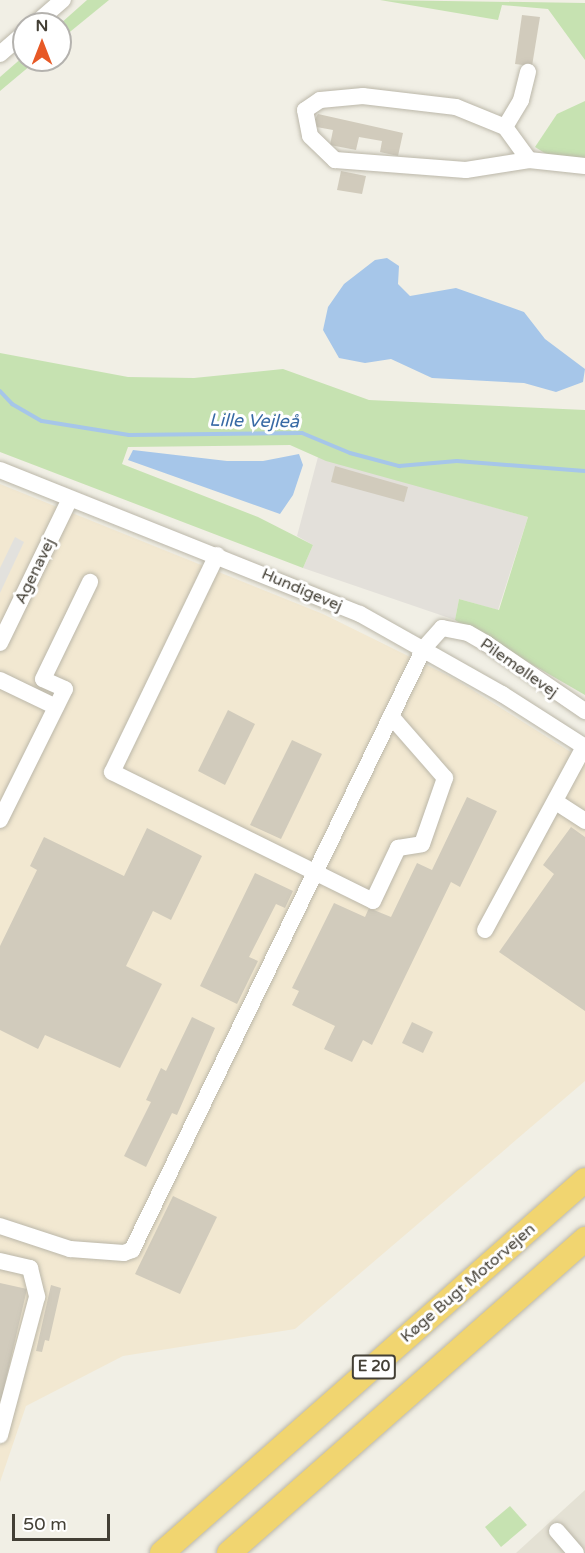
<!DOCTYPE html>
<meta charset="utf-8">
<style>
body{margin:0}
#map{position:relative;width:585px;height:1553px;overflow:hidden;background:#f1efe5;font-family:"Varela Round",sans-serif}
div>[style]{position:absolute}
.residential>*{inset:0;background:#e4e1d4}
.commercial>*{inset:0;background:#f2e8d1}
.industrial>*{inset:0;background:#e3e0da}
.green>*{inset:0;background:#c6e2b1}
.parking>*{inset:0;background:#e2e1dd}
.water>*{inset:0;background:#a6c6e9}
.stream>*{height:4px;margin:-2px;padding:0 2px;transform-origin:2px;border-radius:2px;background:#a6c6e9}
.building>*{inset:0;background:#d1cbbc}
.roads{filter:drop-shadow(0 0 2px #bbb7a9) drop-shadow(0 0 2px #bbb7a9)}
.minor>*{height:16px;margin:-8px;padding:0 8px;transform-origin:8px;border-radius:8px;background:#fff}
.highway>*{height:24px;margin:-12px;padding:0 12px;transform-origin:12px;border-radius:12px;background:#f1d570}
span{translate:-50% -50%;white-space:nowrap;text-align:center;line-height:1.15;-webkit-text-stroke:6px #fff;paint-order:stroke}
.shield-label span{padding:2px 4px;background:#fff;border:2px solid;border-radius:4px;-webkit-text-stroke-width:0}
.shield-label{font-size:15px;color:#433f35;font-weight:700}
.street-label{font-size:16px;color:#433f35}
.water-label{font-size:18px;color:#386aa5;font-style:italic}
.north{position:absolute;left:12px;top:12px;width:60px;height:60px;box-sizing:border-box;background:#fff;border:2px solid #b4b2ae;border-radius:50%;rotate:0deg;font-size:16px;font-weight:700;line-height:24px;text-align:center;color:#433f35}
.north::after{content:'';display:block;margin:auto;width:21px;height:27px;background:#e75926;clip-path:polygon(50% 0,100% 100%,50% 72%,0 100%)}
.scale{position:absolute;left:12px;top:1514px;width:98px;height:27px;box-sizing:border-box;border:3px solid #433f35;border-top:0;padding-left:8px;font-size:18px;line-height:21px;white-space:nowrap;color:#433f35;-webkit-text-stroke:4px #fff;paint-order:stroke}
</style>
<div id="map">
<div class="residential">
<i style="clip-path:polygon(585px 1490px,585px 1553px,516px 1553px)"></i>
</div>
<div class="commercial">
<i style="clip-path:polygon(0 484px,323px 614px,455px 679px,585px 761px,585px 1081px,295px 1329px,123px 1356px,26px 1406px,0 1482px)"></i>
</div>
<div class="industrial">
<i style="clip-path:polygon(318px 457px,528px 517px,498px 610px,459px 599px,455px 620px,303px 568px,313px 545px,297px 536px)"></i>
</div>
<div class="green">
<i style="clip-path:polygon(87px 0,109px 0,60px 40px,60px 24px)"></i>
<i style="clip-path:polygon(380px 0,585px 3px,585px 60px,548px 9px,502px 5px,498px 20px)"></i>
<i style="clip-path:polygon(24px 56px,24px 60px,37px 60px,0 91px,0 77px)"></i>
<i style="clip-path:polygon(585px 101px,585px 159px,551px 157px,535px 147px,557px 114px)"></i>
<i style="clip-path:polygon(0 353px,128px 377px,194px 378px,283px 369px,369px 400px,585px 410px,585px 695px,455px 620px,459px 599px,499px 610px,528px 517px,326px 461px,290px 445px,128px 447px,122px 464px,258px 517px,313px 545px,303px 568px,0 452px)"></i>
<i style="clip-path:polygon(510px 1506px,527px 1525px,501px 1547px,485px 1527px)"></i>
</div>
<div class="parking">
<i style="clip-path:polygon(15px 537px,24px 542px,0 593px,0 568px)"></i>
</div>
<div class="water">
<i style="clip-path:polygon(387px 258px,399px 266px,398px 284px,410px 296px,456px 288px,524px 312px,545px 339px,585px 369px,583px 382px,556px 392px,524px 383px,432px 378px,391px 359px,365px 363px,339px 358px,323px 330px,328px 307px,344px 284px,375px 260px)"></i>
<i style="clip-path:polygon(133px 450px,227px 461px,263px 461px,299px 454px,303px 465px,293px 495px,280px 514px,128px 460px)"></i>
</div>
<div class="stream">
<i style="left:0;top:391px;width:18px;rotate:47deg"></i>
<i style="left:12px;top:404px;width:34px;rotate:30deg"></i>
<i style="left:42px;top:421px;width:88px;rotate:9.1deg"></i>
<i style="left:129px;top:435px;width:173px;rotate:-0.7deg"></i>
<i style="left:302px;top:433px;width:52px;rotate:22.6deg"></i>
<i style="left:350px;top:453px;width:51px;rotate:14.9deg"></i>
<i style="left:399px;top:466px;width:58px;rotate:-4.9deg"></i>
<i style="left:457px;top:461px;width:128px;rotate:4.5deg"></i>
</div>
<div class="building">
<i style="clip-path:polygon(522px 15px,540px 17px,532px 66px,515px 64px)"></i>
<i style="clip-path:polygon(318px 114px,403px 133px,398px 156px,380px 152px,382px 141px,359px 137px,356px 150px,330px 145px,333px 130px,311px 126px)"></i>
<i style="clip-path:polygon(341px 171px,366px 176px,362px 194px,337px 190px)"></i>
<i style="clip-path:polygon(335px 466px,408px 487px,404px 502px,331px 482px)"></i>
<i style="clip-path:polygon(228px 710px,255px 724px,225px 785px,198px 771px)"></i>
<i style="clip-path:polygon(292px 740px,322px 754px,281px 839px,250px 825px)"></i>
<i style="clip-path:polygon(467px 797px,497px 811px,460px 887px,451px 882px,372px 1045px,363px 1040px,352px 1062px,324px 1049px,335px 1026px,292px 1005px,299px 991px,292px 988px,334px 903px,365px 917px,369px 908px,391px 917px,417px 863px,432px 870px)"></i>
<i style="clip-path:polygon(571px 827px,585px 837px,585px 1011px,499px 952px,554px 874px,543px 865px)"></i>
<i style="clip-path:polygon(147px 828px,202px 856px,171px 920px,153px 911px,126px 966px,162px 984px,120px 1068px,45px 1035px,38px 1049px,0 1030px,0 946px,37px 870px,30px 866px,44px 837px,124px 876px)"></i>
<i style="clip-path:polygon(255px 873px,293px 891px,285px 908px,276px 904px,249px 957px,258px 961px,237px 1004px,200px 986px)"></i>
<i style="clip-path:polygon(192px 1017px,215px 1028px,177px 1115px,172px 1113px,146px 1167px,124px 1156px,151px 1102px,146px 1100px,161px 1068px,166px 1071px)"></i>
<i style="clip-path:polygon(412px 1022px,433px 1032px,423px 1053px,402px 1043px)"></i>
<i style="clip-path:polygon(173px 1196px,217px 1217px,180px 1294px,135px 1274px)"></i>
<i style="clip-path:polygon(0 1283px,27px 1289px,1px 1401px,0 1401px)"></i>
<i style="clip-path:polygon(51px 1285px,61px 1288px,49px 1341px,45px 1340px,42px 1352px,36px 1351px)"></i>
</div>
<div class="roads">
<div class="minor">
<i style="left:35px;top:24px;width:37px;rotate:-41deg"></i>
<i style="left:0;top:54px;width:32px;rotate:-41deg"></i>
<i style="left:505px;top:127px;width:53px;rotate:-157.8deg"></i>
<i style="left:456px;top:107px;width:94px;rotate:-173.3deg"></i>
<i style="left:363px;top:96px;width:43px;rotate:174.7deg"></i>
<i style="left:320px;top:100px;width:18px;rotate:146deg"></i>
<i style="left:305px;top:110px;width:26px;rotate:79deg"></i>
<i style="left:310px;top:136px;width:35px;rotate:44deg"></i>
<i style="left:335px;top:160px;width:131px;rotate:4.4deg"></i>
<i style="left:466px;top:170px;width:64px;rotate:-9deg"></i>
<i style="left:529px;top:160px;width:41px;rotate:-126deg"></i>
<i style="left:505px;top:127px;width:31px;rotate:-59deg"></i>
<i style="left:521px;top:100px;width:29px;rotate:-76deg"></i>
<i style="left:529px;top:160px;width:56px;rotate:6.1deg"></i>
<i style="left:0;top:470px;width:388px;rotate:21.8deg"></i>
<i style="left:360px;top:614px;width:163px;rotate:29.4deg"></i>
<i style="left:502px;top:694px;width:98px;rotate:32.6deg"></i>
<i style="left:217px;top:555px;width:241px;rotate:115.8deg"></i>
<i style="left:112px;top:772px;width:291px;rotate:26.3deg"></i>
<i style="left:373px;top:901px;width:59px;rotate:-64.7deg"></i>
<i style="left:398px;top:848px;width:24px;rotate:-9deg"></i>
<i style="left:422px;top:844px;width:70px;rotate:-70.8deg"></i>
<i style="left:445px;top:778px;width:82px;rotate:-131.1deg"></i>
<i style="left:0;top:643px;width:160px;rotate:-64.1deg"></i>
<i style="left:0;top:680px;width:62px;rotate:25.7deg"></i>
<i style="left:556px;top:802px;width:35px;rotate:33deg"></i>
<i style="left:0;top:820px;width:146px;rotate:-63.6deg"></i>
<i style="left:65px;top:689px;width:24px;rotate:-156deg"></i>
<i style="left:43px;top:679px;width:108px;rotate:-64.1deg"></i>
<i style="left:485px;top:930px;width:208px;rotate:-61.6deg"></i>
<i style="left:0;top:1226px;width:74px;rotate:18.2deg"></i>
<i style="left:70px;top:1249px;width:54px;rotate:4.2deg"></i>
<i style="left:124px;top:1253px;width:9px;rotate:-21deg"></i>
<i style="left:132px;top:1250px;width:669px;rotate:-64.12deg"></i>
<i style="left:424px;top:648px;width:27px;rotate:-48deg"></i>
<i style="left:442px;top:628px;width:26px;rotate:11deg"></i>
<i style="left:468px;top:633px;width:22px;rotate:30deg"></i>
<i style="left:487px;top:644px;width:119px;rotate:34.4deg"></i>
<i style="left:0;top:1261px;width:31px;rotate:13deg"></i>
<i style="left:30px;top:1268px;width:30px;rotate:76deg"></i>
<i style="left:37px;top:1297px;width:143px;rotate:105deg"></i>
<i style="left:557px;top:1531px;width:29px;rotate:49deg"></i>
</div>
<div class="highway">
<i style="left:162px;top:1553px;width:564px;rotate:-41.41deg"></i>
<i style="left:229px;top:1553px;width:475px;rotate:-41.4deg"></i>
</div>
</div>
<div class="shield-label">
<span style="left:374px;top:1367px">E 20</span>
</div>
<div class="street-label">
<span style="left:35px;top:571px;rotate:-64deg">Agenavej</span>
<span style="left:302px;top:590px;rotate:23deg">Hundigevej</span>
<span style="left:519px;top:668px;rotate:35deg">Pilemøllevej</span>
<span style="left:468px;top:1283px;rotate:-41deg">Køge Bugt Motorvejen</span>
</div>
<div class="water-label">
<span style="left:254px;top:421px;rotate:1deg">Lille Vejleå</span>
</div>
<div class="north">N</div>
<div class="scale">50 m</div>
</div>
